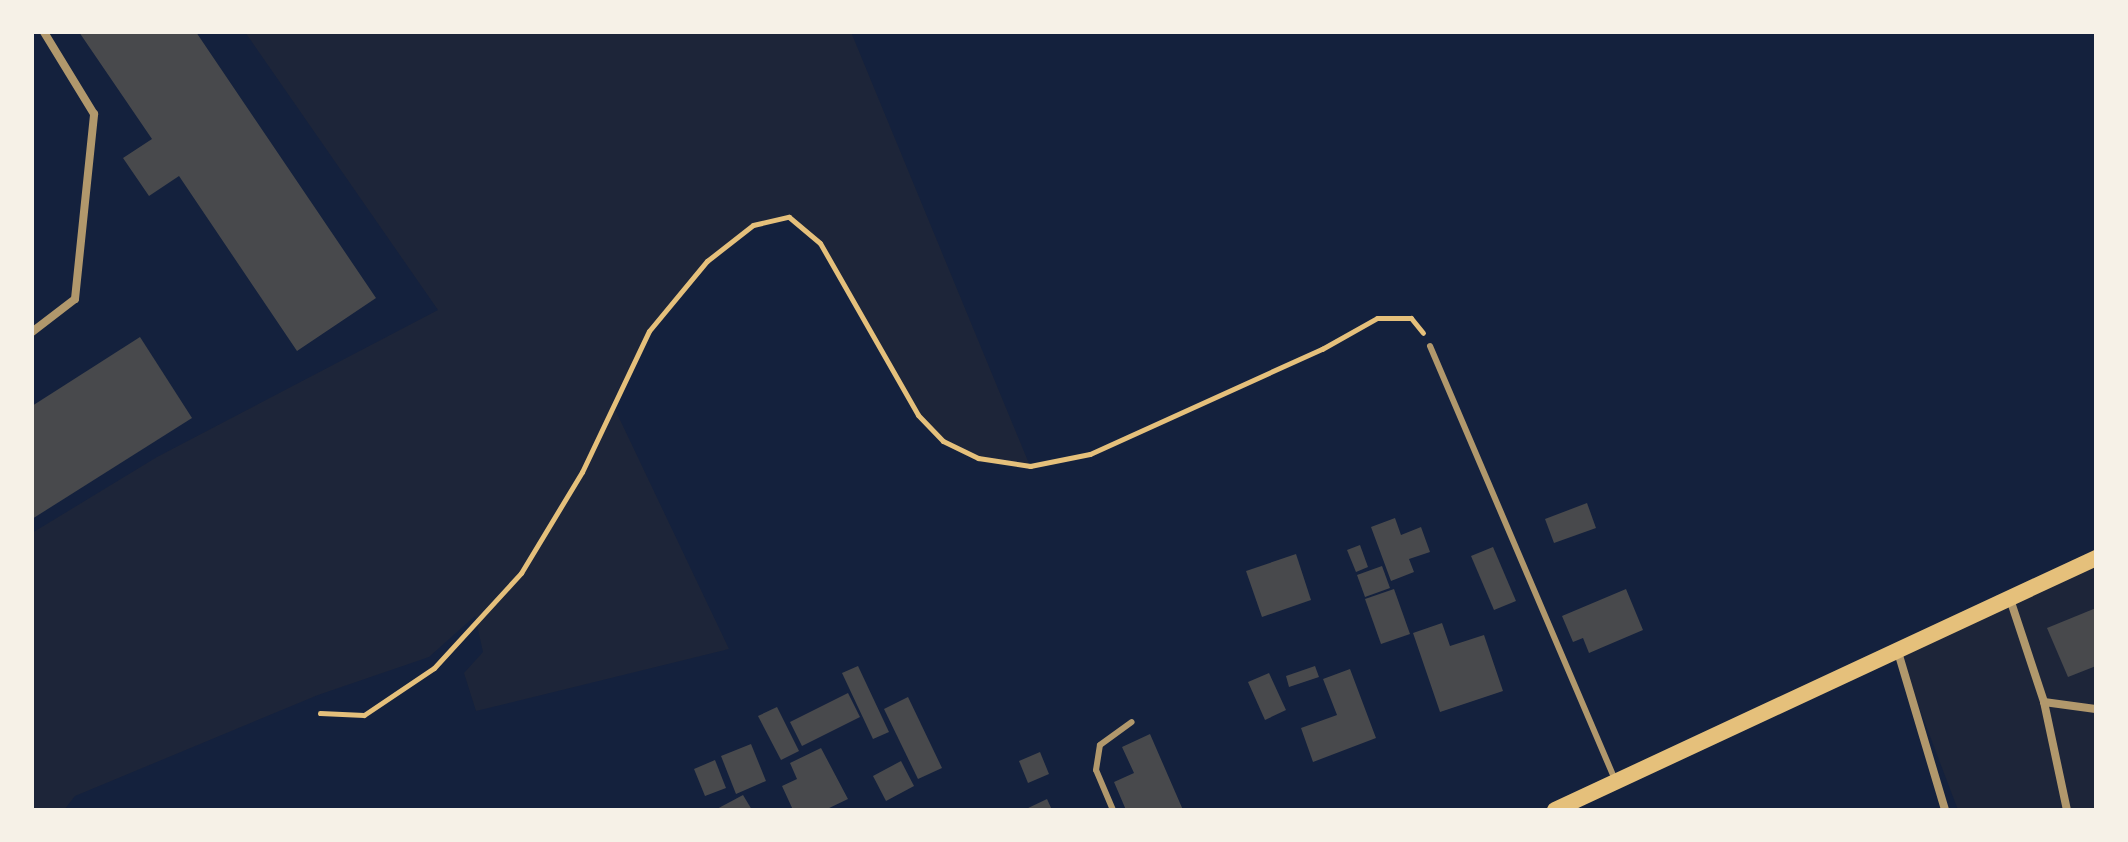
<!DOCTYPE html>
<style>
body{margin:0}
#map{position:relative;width:2128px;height:842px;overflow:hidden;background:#14213d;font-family:"PT Sans Narrow",sans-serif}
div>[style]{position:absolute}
.green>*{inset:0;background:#1d2539}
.building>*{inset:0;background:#48494c}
.path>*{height:5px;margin:-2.5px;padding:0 2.5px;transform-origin:2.5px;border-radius:2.5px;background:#e5c07b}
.service>*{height:6px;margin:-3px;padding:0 3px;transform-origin:3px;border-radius:3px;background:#b1986c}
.minor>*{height:8px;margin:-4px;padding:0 4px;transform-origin:4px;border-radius:4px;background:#b1986c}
.secondary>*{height:16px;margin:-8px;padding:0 8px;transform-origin:8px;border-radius:8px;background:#e5c07b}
span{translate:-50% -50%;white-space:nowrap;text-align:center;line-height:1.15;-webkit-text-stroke:8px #f6f1e7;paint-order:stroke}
.frame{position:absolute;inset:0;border:34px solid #f6f1e7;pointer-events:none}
</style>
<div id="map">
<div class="green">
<i style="clip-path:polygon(245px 32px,851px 32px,1030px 466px,978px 458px,943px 441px,918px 415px,820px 243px,789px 217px,753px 225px,707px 261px,649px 331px,612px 403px,729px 649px,476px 711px,464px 673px,483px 652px,475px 616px,429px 657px,318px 695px,75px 796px,64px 810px,32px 810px,32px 533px,157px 457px,438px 310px)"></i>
<i style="clip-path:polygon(2096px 558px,2096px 810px,1958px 810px,1898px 652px)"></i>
</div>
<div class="building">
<i style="clip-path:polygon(79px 32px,196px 32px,376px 298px,297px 351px,179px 176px,149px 196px,123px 158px,152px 139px)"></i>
<i style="clip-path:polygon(140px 337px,192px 418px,32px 519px,32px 406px)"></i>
<i style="clip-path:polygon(1587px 503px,1596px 528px,1554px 543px,1545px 519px)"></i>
<i style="clip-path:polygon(1395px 518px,1401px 535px,1421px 527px,1430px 552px,1409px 559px,1414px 572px,1391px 581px,1371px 527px)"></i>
<i style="clip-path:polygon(1360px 545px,1368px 567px,1356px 572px,1347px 550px)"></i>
<i style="clip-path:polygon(1493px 547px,1516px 601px,1494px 610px,1471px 556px)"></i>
<i style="clip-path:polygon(1296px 554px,1311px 600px,1262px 617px,1246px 571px)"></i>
<i style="clip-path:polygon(1382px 566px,1390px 588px,1365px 597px,1357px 575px)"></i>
<i style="clip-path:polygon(1394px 589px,1410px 634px,1381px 644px,1365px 599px)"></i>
<i style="clip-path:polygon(1626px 589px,1643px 630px,1589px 653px,1583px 638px,1573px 642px,1562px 616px)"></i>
<i style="clip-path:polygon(2096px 608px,2096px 666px,2068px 677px,2047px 628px)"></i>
<i style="clip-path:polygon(1442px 623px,1450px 646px,1484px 635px,1503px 691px,1440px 712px,1413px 633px)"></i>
<i style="clip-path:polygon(858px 666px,889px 732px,873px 739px,842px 673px)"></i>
<i style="clip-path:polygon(1315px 666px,1319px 677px,1289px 687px,1286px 676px)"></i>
<i style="clip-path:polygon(1350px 669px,1376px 738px,1313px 762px,1301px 728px,1337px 715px,1323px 679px)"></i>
<i style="clip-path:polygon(1269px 673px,1286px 710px,1265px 720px,1248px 682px)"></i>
<i style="clip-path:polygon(848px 693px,860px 717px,802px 746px,790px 722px)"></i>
<i style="clip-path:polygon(908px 697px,942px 768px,918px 779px,884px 709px)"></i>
<i style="clip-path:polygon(777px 707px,799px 751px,781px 760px,758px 716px)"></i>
<i style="clip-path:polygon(1150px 734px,1183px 810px,1126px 810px,1114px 782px,1134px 773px,1122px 747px)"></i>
<i style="clip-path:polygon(751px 744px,766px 781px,736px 794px,721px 756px)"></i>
<i style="clip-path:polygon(821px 748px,848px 799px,825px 810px,793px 810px,782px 786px,797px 779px,790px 763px)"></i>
<i style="clip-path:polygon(1040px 752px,1049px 774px,1028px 783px,1019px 761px)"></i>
<i style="clip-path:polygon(715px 760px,726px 788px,705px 796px,694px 769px)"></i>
<i style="clip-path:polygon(901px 761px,914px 786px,886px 801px,873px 776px)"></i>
<i style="clip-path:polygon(743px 795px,752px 810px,715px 810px)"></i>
<i style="clip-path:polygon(1047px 799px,1052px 810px,1024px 810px)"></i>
</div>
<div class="path">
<i style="left:320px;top:713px;width:44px;rotate:2.6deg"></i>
<i style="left:364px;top:715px;width:84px;rotate:-33.9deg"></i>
<i style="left:434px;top:668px;width:129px;rotate:-47.5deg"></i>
<i style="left:521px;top:573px;width:118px;rotate:-58.9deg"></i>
<i style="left:582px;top:472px;width:156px;rotate:-64.6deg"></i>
<i style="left:649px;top:331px;width:91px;rotate:-50.4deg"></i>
<i style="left:707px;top:261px;width:58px;rotate:-38deg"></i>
<i style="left:753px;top:225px;width:37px;rotate:-13deg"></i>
<i style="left:789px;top:217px;width:40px;rotate:40deg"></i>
<i style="left:820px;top:243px;width:198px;rotate:60.3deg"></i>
<i style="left:918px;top:415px;width:36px;rotate:46deg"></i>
<i style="left:943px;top:441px;width:39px;rotate:26deg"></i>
<i style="left:978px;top:458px;width:53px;rotate:8.7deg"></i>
<i style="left:1030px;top:466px;width:61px;rotate:-11.3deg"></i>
<i style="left:1090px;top:454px;width:255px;rotate:-24.4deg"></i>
<i style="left:1322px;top:349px;width:63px;rotate:-29.4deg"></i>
<i style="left:1377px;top:318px;width:34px"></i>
<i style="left:1411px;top:318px;width:19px;rotate:51deg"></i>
</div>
<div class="service">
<i style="left:1430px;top:346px;width:472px;rotate:66.9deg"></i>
<i style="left:1113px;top:810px;width:43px;rotate:-113deg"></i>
<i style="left:1096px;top:770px;width:25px;rotate:-81deg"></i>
<i style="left:1100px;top:745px;width:39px;rotate:-36deg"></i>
</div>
<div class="minor">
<i style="left:32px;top:332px;width:54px;rotate:-37.5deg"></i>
<i style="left:75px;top:299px;width:186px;rotate:-84.1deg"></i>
<i style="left:94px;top:114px;width:96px;rotate:-121.4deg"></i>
<i style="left:2010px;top:599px;width:108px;rotate:71.7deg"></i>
<i style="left:2044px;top:702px;width:110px;rotate:78deg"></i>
<i style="left:1898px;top:652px;width:165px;rotate:73.4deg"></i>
<i style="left:2044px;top:702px;width:52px;rotate:7.7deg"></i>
</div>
<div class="secondary">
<i style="left:1555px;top:810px;width:597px;rotate:-24.98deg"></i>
</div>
<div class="frame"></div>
</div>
